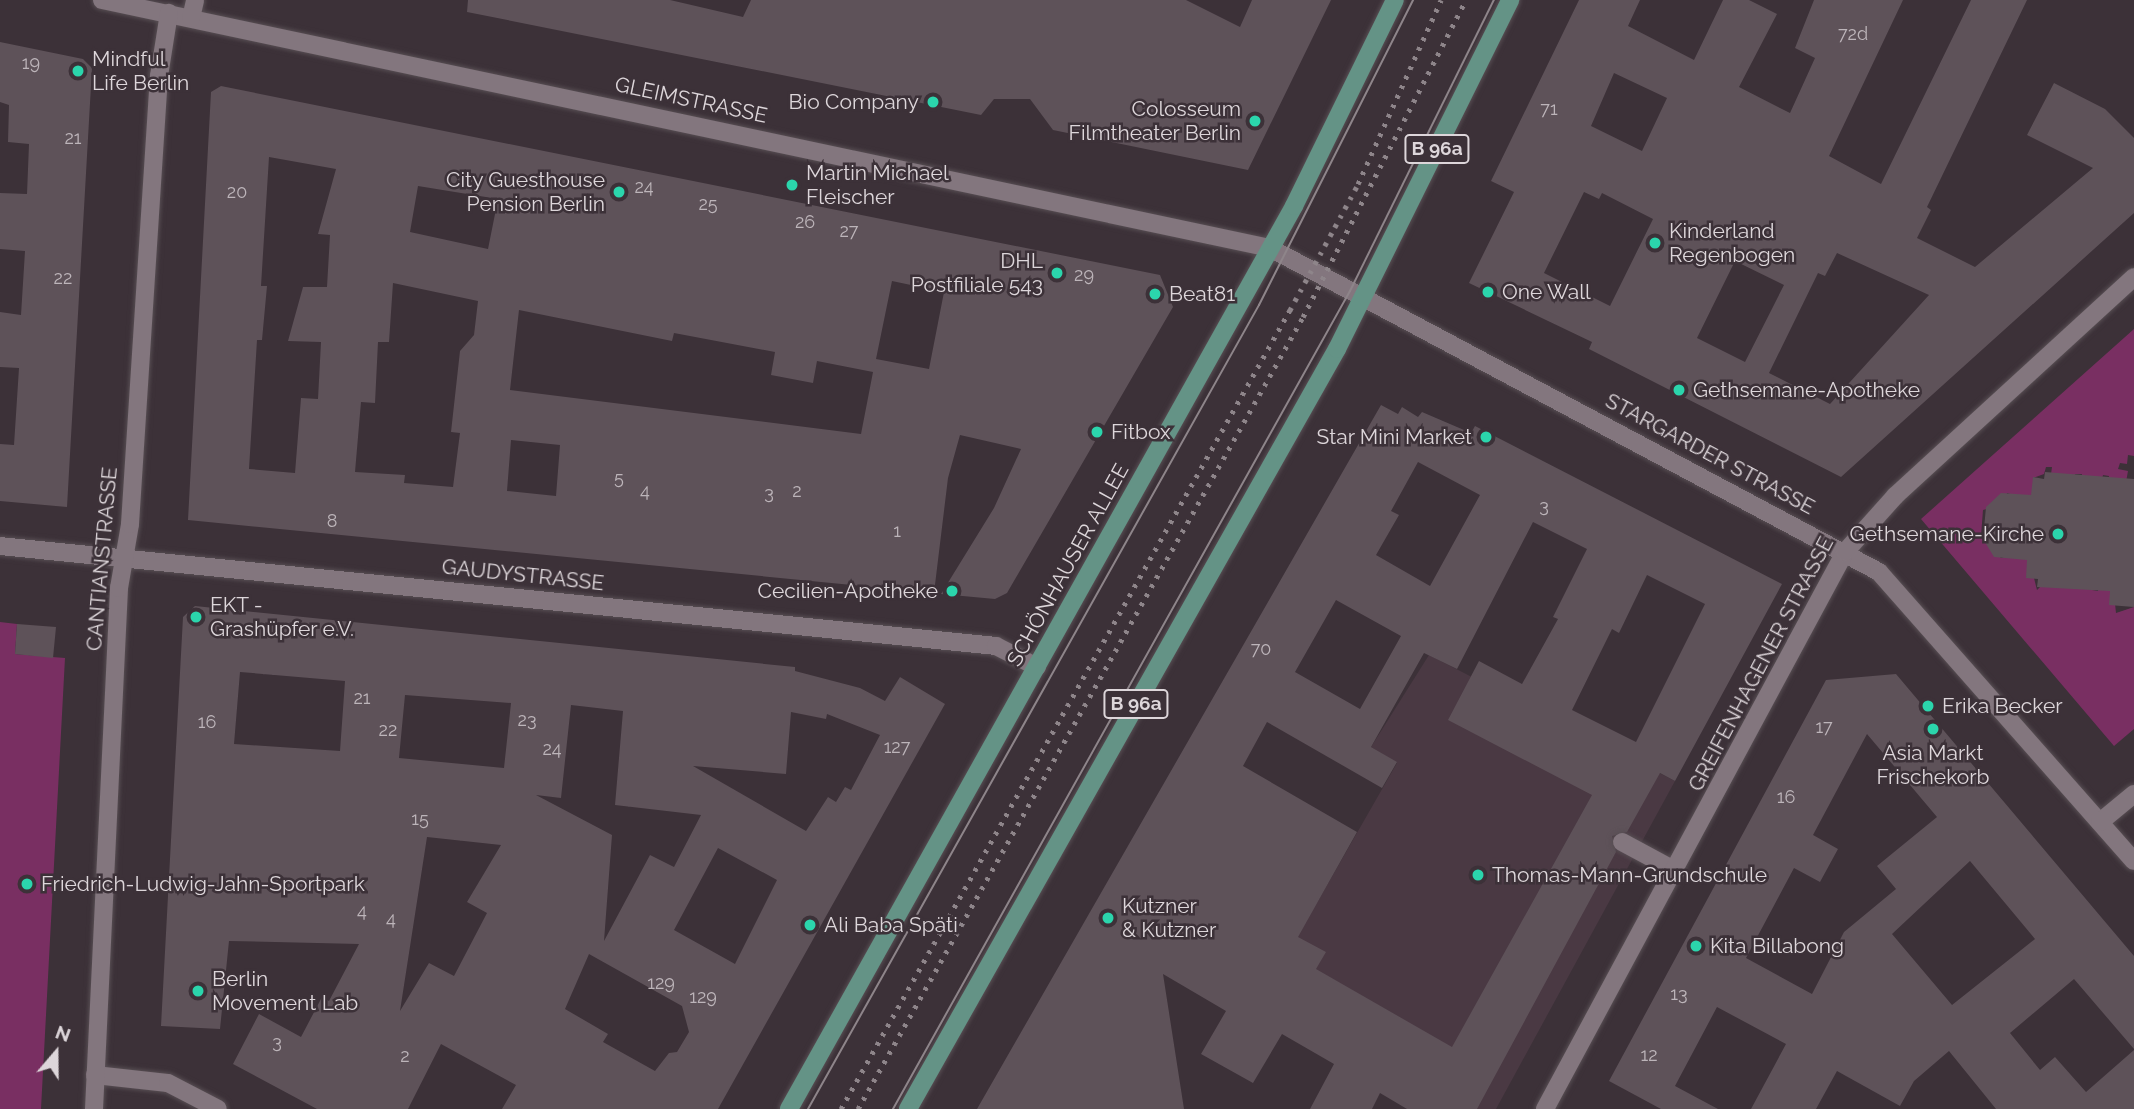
<!DOCTYPE html>
<meta charset="utf-8">
<style>
body{margin:0}
#map{position:relative;width:2134px;height:1109px;overflow:hidden;background:#3c3138;font-family:Raleway,sans-serif}
div>[style]{position:absolute}
.built>*{inset:0;background:#4a3943}
.green>*{inset:0;background:#792f62}
.building>*{inset:0;background:#5e5259}
.roads{filter:drop-shadow(0 0 2px #574e53) drop-shadow(0 0 2px #574e53)}
.minor>*{height:18px;margin:-9px;padding:0 9px;transform-origin:9px;border-radius:9px;background:#83767e}
.major>*{height:18px;margin:-9px;padding:0 9px;transform-origin:9px;border-radius:9px;background:#649386}
.tram>*{height:2px;margin:-1px;padding:0 1px;transform-origin:1px;border-radius:1px;background:#8e858a}
.rail>*{height:5px;margin-top:-2.5px;transform-origin:0;background:repeating-linear-gradient(90deg,#8e858a 0 3.5px,transparent 0 10.5px)}
.dots>*{width:19px;height:19px;translate:-50% -50%;box-sizing:border-box;border:4px solid #3c3138;border-radius:50%}
span{translate:-50% -50%;white-space:nowrap;text-align:center;line-height:1.15;-webkit-text-stroke:5px #3c3138;paint-order:stroke}
.number-label{font-size:18px;color:#bdb5ba}
.number-label span{-webkit-text-stroke-width:0}
.shield-label span{padding:2px 5px;background:#3c3138;border:2px solid;border-radius:5px;-webkit-text-stroke-width:0}
.shield-label{font-size:19px;color:#ddd6da;font-weight:700}
.poi-label{font-size:21px;color:#ddd6da}
.left{translate:0 -50%;text-align:left}
.right{translate:-100% -50%;text-align:right}
.street-label{font-size:21px;color:#ddd6da}
.north{position:absolute;left:21px;top:1018px;width:70px;height:70px;-webkit-text-stroke:5px #3c3138;paint-order:stroke;rotate:20deg;font-size:19px;font-weight:700;line-height:28px;text-align:center;color:#ddd6da}
.north::after{content:'';display:block;margin:auto;width:24px;height:32px;background:#ddd6da;clip-path:polygon(50% 0,100% 100%,50% 72%,0 100%)}
</style>
<div id="map">
<div class="built">
<i style="clip-path:polygon(1429px 655px,1675px 781px,1496px 1109px,1464px 1109px,1255px 990px,1318px 901px,1397px 763px,1371px 747px)"></i>
</div>
<div class="green">
<i style="clip-path:polygon(2134px 329px,2134px 456px,2128px 455px,2127px 464px,2120px 463px,2118px 469px,2128px 471px,2126px 482px,2108px 483px,2109px 476px,2103px 475px,2101px 483px,2081px 481px,2082px 474px,2075px 474px,2074px 480px,2051px 474px,2052px 467px,2046px 467px,2044px 474px,2033px 478px,2034px 502px,2007px 493px,2005px 504px,1983px 510px,1981px 536px,2001px 558px,2025px 552px,2032px 572px,2026px 577px,2034px 578px,2037px 590px,2043px 584px,2092px 584px,2092px 590px,2098px 591px,2099px 584px,2113px 585px,2116px 613px,2134px 607px,2134px 729px,2114px 746px,1921px 519px)"></i>
<i style="clip-path:polygon(0 622px,17px 624px,15px 654px,65px 658px,41px 1109px,0 1109px)"></i>
</div>
<div class="building">
<i style="clip-path:polygon(468px 0,670px 0,743px 17px,751px 0,1186px 0,1240px 27px,1252px 0,1331px 0,1248px 170px,1053px 130px,1030px 99px,994px 99px,981px 115px,467px 12px)"></i>
<i style="clip-path:polygon(evenodd,1579px 0,1640px 0,1628px 26px,1694px 60px,1723px 0,1749px 0,1777px 14px,1739px 87px,1790px 113px,1815px 58px,1795px 48px,1814px 0,1903px 0,1829px 156px,1881px 184px,1971px 0,2027px 0,1927px 207px,1931px 210px,1917px 238px,1975px 267px,2093px 168px,2027px 135px,2054px 83px,2105px 109px,2134px 138px,2134px 213px,1841px 477px,1589px 349px,1592px 342px,1469px 283px,1514px 192px,1491px 181px,1579px 0,1614px 73px,1667px 98px,1642px 151px,1591px 126px,1614px 73px,1579px 0,1584px 192px,1599px 199px,1602px 193px,1653px 219px,1610px 306px,1544px 273px,1584px 192px,1579px 0,1837px 253px,1929px 295px,1830px 404px,1769px 373px,1818px 273px,1825px 276px,1837px 253px,1579px 0,1735px 261px,1784px 285px,1745px 362px,1697px 338px,1735px 261px)"></i>
<i style="clip-path:polygon(0 42px,83px 59px,92px 68px,67px 507px,0 501px,0 444px,14px 445px,19px 368px,0 367px,0 312px,21px 315px,25px 251px,0 249px,0 193px,27px 194px,29px 144px,8px 142px,9px 105px,0 102px)"></i>
<i style="clip-path:polygon(evenodd,221px 86px,1160px 275px,1173px 307px,1007px 593px,995px 599px,941px 594px,994px 508px,1021px 449px,960px 435px,948px 478px,934px 593px,188px 520px,211px 92px,221px 86px,269px 157px,336px 169px,318px 234px,330px 235px,327px 287px,303px 287px,288px 341px,321px 342px,318px 399px,301px 398px,295px 473px,249px 469px,257px 340px,262px 340px,267px 286px,261px 286px,269px 157px,221px 86px,418px 186px,498px 199px,488px 249px,410px 232px,418px 186px,221px 86px,892px 281px,944px 292px,929px 369px,876px 359px,892px 281px,221px 86px,393px 283px,478px 301px,474px 335px,460px 351px,451px 432px,460px 433px,453px 487px,404px 483px,405px 475px,355px 472px,361px 402px,375px 403px,378px 342px,389px 342px,393px 283px,221px 86px,519px 310px,672px 341px,674px 333px,775px 352px,771px 375px,813px 383px,817px 361px,873px 372px,861px 434px,510px 390px,519px 310px,221px 86px,511px 440px,560px 445px,556px 496px,507px 491px,511px 440px)"></i>
<i style="clip-path:polygon(evenodd,1381px 405px,1398px 414px,1402px 407px,1418px 417px,1422px 412px,1471px 433px,1475px 426px,1782px 584px,1675px 781px,1660px 773px,1627px 832px,1612px 836px,1616px 852px,1477px 1109px,1407px 1109px,1380px 1093px,1372px 1109px,1310px 1109px,1334px 1064px,1282px 1034px,1253px 1083px,1201px 1054px,1226px 1011px,1163px 974px,1184px 1109px,977px 1109px,1381px 405px,1418px 462px,1480px 495px,1430px 586px,1376px 555px,1399px 515px,1391px 511px,1418px 462px,1381px 405px,1533px 522px,1587px 549px,1553px 617px,1558px 619px,1522px 684px,1479px 661px,1448px 720px,1592px 795px,1452px 1047px,1316px 969px,1326px 952px,1298px 937px,1357px 832px,1243px 766px,1267px 722px,1382px 788px,1397px 762px,1371px 747px,1424px 653px,1457px 669px,1533px 522px,1381px 405px,1647px 575px,1705px 604px,1636px 742px,1572px 710px,1612px 629px,1619px 633px,1647px 575px,1381px 405px,1336px 600px,1401px 636px,1360px 709px,1295px 672px,1336px 600px)"></i>
<i style="clip-path:polygon(2045px 472px,2134px 479px,2134px 607px,2109px 605px,2110px 591px,2037px 587px,2038px 579px,2026px 578px,2027px 560px,1994px 557px,1983px 539px,1986px 507px,2001px 493px,2031px 495px,2033px 477px,2044px 479px)"></i>
<i style="clip-path:polygon(evenodd,195px 606px,795px 667px,795px 671px,860px 688px,885px 701px,900px 677px,945px 704px,718px 1109px,502px 1109px,516px 1085px,441px 1044px,408px 1109px,317px 1109px,233px 1064px,259px 1014px,301px 1037px,322px 997px,329px 1001px,359px 944px,229px 941px,220px 1029px,161px 1026px,183px 617px,195px 606px,240px 672px,345px 681px,340px 751px,234px 744px,240px 672px,195px 606px,405px 695px,511px 703px,504px 768px,399px 758px,405px 695px,195px 606px,571px 705px,623px 711px,615px 805px,701px 815px,674px 867px,650px 855px,604px 941px,612px 835px,536px 795px,561px 798px,571px 705px,195px 606px,791px 712px,826px 719px,827px 714px,880px 735px,851px 790px,845px 787px,836px 802px,828px 797px,806px 831px,693px 766px,786px 774px,791px 712px,195px 606px,427px 837px,501px 845px,467px 902px,487px 913px,454px 976px,429px 963px,400px 1011px,427px 837px,195px 606px,718px 848px,777px 880px,735px 964px,674px 930px,718px 848px,195px 606px,589px 954px,682px 1006px,689px 1032px,677px 1052px,669px 1053px,655px 1071px,603px 1042px,608px 1034px,565px 1009px,589px 954px)"></i>
<i style="clip-path:polygon(17px 624px,56px 627px,53px 658px,15px 654px)"></i>
<i style="clip-path:polygon(evenodd,1896px 674px,2134px 956px,2134px 1049px,2074px 979px,2010px 1033px,2040px 1070px,2055px 1057px,2086px 1092px,2134px 1050px,2134px 1109px,1996px 1109px,1949px 1051px,1914px 1081px,1900px 1106px,1837px 1071px,1816px 1109px,1751px 1109px,1786px 1044px,1717px 1007px,1675px 1086px,1718px 1109px,1661px 1109px,1609px 1081px,1826px 680px,1896px 674px,1867px 734px,1937px 817px,1877px 866px,1896px 889px,1844px 932px,1812px 994px,1746px 958px,1794px 868px,1820px 882px,1838px 849px,1813px 835px,1867px 734px,1896px 674px,1970px 861px,2035px 939px,1952px 1005px,1892px 934px,1970px 861px)"></i>
</div>
<div class="roads">
<div class="minor">
<i style="left:102px;top:0;width:1194px;rotate:11.99deg"></i>
<i style="left:1270px;top:248px;width:690px;rotate:28.01deg"></i>
<i style="left:1879px;top:572px;width:385px;rotate:48.6deg"></i>
<i style="left:191px;top:18px;width:18px;rotate:-77deg"></i>
<i style="left:0;top:546px;width:1001px;rotate:5.73deg"></i>
<i style="left:996px;top:646px;width:46px;rotate:27.1deg"></i>
<i style="left:2100px;top:822px;width:44px;rotate:-39.5deg"></i>
<i style="left:1622px;top:842px;width:61px;rotate:28.2deg"></i>
<i style="left:95px;top:1075px;width:73px;rotate:6.3deg"></i>
<i style="left:168px;top:1083px;width:56px;rotate:27.5deg"></i>
<i style="left:94px;top:1109px;width:522px;rotate:-87.25deg"></i>
<i style="left:119px;top:588px;width:65px;rotate:-80.2deg"></i>
<i style="left:130px;top:524px;width:449px;rotate:-86.3deg"></i>
<i style="left:159px;top:76px;width:64px;rotate:-81deg"></i>
<i style="left:1545px;top:1109px;width:633px;rotate:-61.69deg"></i>
<i style="left:1845px;top:552px;width:75px;rotate:-48.2deg"></i>
<i style="left:1895px;top:496px;width:324px;rotate:-42.5deg"></i>
</div>
<div class="major">
<i style="left:789px;top:1109px;width:1035px;rotate:-60.78deg"></i>
<i style="left:1294px;top:206px;width:229px;rotate:-63.9deg"></i>
<i style="left:908px;top:1109px;width:873px;rotate:-60.56deg"></i>
<i style="left:1337px;top:349px;width:390px;rotate:-63.6deg"></i>
</div>
</div>
<div class="tram">
<i style="left:808px;top:1109px;width:922px;rotate:-60.71deg"></i>
<i style="left:1259px;top:305px;width:342px;rotate:-63.2deg"></i>
<i style="left:893px;top:1109px;width:937px;rotate:-60.81deg"></i>
<i style="left:1350px;top:291px;width:325px;rotate:-63.7deg"></i>
</div>
<div class="rail">
<i style="left:841px;top:1109px;width:917px;rotate:-60.67deg"></i>
<i style="left:1290px;top:310px;width:143px;rotate:-61.6deg"></i>
<i style="left:1358px;top:184px;width:202px;rotate:-65.7deg"></i>
<i style="left:858px;top:1109px;width:908px;rotate:-60.67deg"></i>
<i style="left:1303px;top:317px;width:356px;rotate:-62.8deg"></i>
</div>
<div class="dots">
<i style="left:78px;top:71px;background:#2bd5ac"></i>
<i style="left:933px;top:102px;background:#2bd5ac"></i>
<i style="left:1255px;top:121px;background:#2bd5ac"></i>
<i style="left:792px;top:185px;background:#2bd5ac"></i>
<i style="left:619px;top:192px;background:#2bd5ac"></i>
<i style="left:1655px;top:243px;background:#2bd5ac"></i>
<i style="left:1057px;top:273px;background:#2bd5ac"></i>
<i style="left:1488px;top:292px;background:#2bd5ac"></i>
<i style="left:1155px;top:294px;background:#2bd5ac"></i>
<i style="left:1679px;top:390px;background:#2bd5ac"></i>
<i style="left:1097px;top:432px;background:#2bd5ac"></i>
<i style="left:1486px;top:437px;background:#2bd5ac"></i>
<i style="left:2058px;top:534px;background:#2bd5ac"></i>
<i style="left:952px;top:591px;background:#2bd5ac"></i>
<i style="left:196px;top:617px;background:#2bd5ac"></i>
<i style="left:1928px;top:706px;background:#2bd5ac"></i>
<i style="left:1933px;top:729px;background:#2bd5ac"></i>
<i style="left:1478px;top:875px;background:#2bd5ac"></i>
<i style="left:27px;top:884px;background:#2bd5ac"></i>
<i style="left:1108px;top:918px;background:#2bd5ac"></i>
<i style="left:810px;top:925px;background:#2bd5ac"></i>
<i style="left:1696px;top:946px;background:#2bd5ac"></i>
<i style="left:198px;top:991px;background:#2bd5ac"></i>
</div>
<div class="number-label">
<span style="left:1853px;top:34px">72d</span>
<span style="left:31px;top:63px">19</span>
<span style="left:1549px;top:109px">71</span>
<span style="left:73px;top:138px">21</span>
<span style="left:644px;top:187px">24</span>
<span style="left:237px;top:192px">20</span>
<span style="left:708px;top:204px">25</span>
<span style="left:805px;top:222px">26</span>
<span style="left:849px;top:231px">27</span>
<span style="left:1084px;top:275px">29</span>
<span style="left:63px;top:278px">22</span>
<span style="left:619px;top:478px">5</span>
<span style="left:645px;top:491px">4</span>
<span style="left:797px;top:491px">2</span>
<span style="left:769px;top:493px">3</span>
<span style="left:1544px;top:506px">3</span>
<span style="left:332px;top:521px">8</span>
<span style="left:897px;top:531px">1</span>
<span style="left:1261px;top:649px">70</span>
<span style="left:362px;top:698px">21</span>
<span style="left:527px;top:720px">23</span>
<span style="left:207px;top:722px">16</span>
<span style="left:1824px;top:727px">17</span>
<span style="left:388px;top:730px">22</span>
<span style="left:897px;top:747px">127</span>
<span style="left:552px;top:749px">24</span>
<span style="left:1786px;top:797px">16</span>
<span style="left:420px;top:819px">15</span>
<span style="left:362px;top:911px">4</span>
<span style="left:391px;top:919px">4</span>
<span style="left:661px;top:983px">129</span>
<span style="left:1679px;top:994px">13</span>
<span style="left:703px;top:997px">129</span>
<span style="left:277px;top:1042px">3</span>
<span style="left:1649px;top:1055px">12</span>
<span style="left:405px;top:1056px">2</span>
</div>
<div class="shield-label">
<span style="left:1437px;top:149px">B 96a</span>
<span style="left:1136px;top:704px">B 96a</span>
</div>
<div class="poi-label">
<span class="left" style="left:92px;top:71px">Mindful<br>Life Berlin</span>
<span class="right" style="left:919px;top:102px">Bio Company</span>
<span class="right" style="left:1241px;top:121px">Colosseum<br>Filmtheater Berlin</span>
<span class="left" style="left:806px;top:185px">Martin Michael<br>Fleischer</span>
<span class="right" style="left:605px;top:192px">City Guesthouse<br>Pension Berlin</span>
<span class="left" style="left:1669px;top:243px">Kinderland<br>Regenbogen</span>
<span class="right" style="left:1043px;top:273px">DHL<br>Postfiliale 543</span>
<span class="left" style="left:1502px;top:292px">One Wall</span>
<span class="left" style="left:1169px;top:294px">Beat81</span>
<span class="left" style="left:1693px;top:390px">Gethsemane-Apotheke</span>
<span class="left" style="left:1111px;top:432px">Fitbox</span>
<span class="right" style="left:1472px;top:437px">Star Mini Market</span>
<span class="right" style="left:2044px;top:534px">Gethsemane-Kirche</span>
<span class="right" style="left:938px;top:591px">Cecilien-Apotheke</span>
<span class="left" style="left:210px;top:617px">EKT -<br>Grashüpfer e.V.</span>
<span class="left" style="left:1942px;top:706px">Erika Becker</span>
<span style="left:1933px;top:765px">Asia Markt<br>Frischekorb</span>
<span class="left" style="left:1492px;top:875px">Thomas-Mann-Grundschule</span>
<span class="left" style="left:41px;top:884px">Friedrich-Ludwig-Jahn-Sportpark</span>
<span class="left" style="left:1122px;top:918px">Kutzner<br>&amp; Kutzner</span>
<span class="left" style="left:824px;top:925px">Ali Baba Späti</span>
<span class="left" style="left:1710px;top:946px">Kita Billabong</span>
<span class="left" style="left:212px;top:991px">Berlin<br>Movement Lab</span>
</div>
<div class="street-label">
<span style="left:691px;top:100px;rotate:12deg">GLEIMSTRASSE</span>
<span style="left:1710px;top:454px;rotate:28deg">STARGARDER STRASSE</span>
<span style="left:102px;top:559px;rotate:-85deg">CANTIANSTRASSE</span>
<span style="left:1068px;top:565px;rotate:-61deg">SCHÖNHAUSER ALLEE</span>
<span style="left:523px;top:575px;rotate:6deg">GAUDYSTRASSE</span>
<span style="left:1761px;top:664px;rotate:-62deg">GREIFENHAGENER STRASSE</span>
</div>
<div class="north">N</div>
</div>
